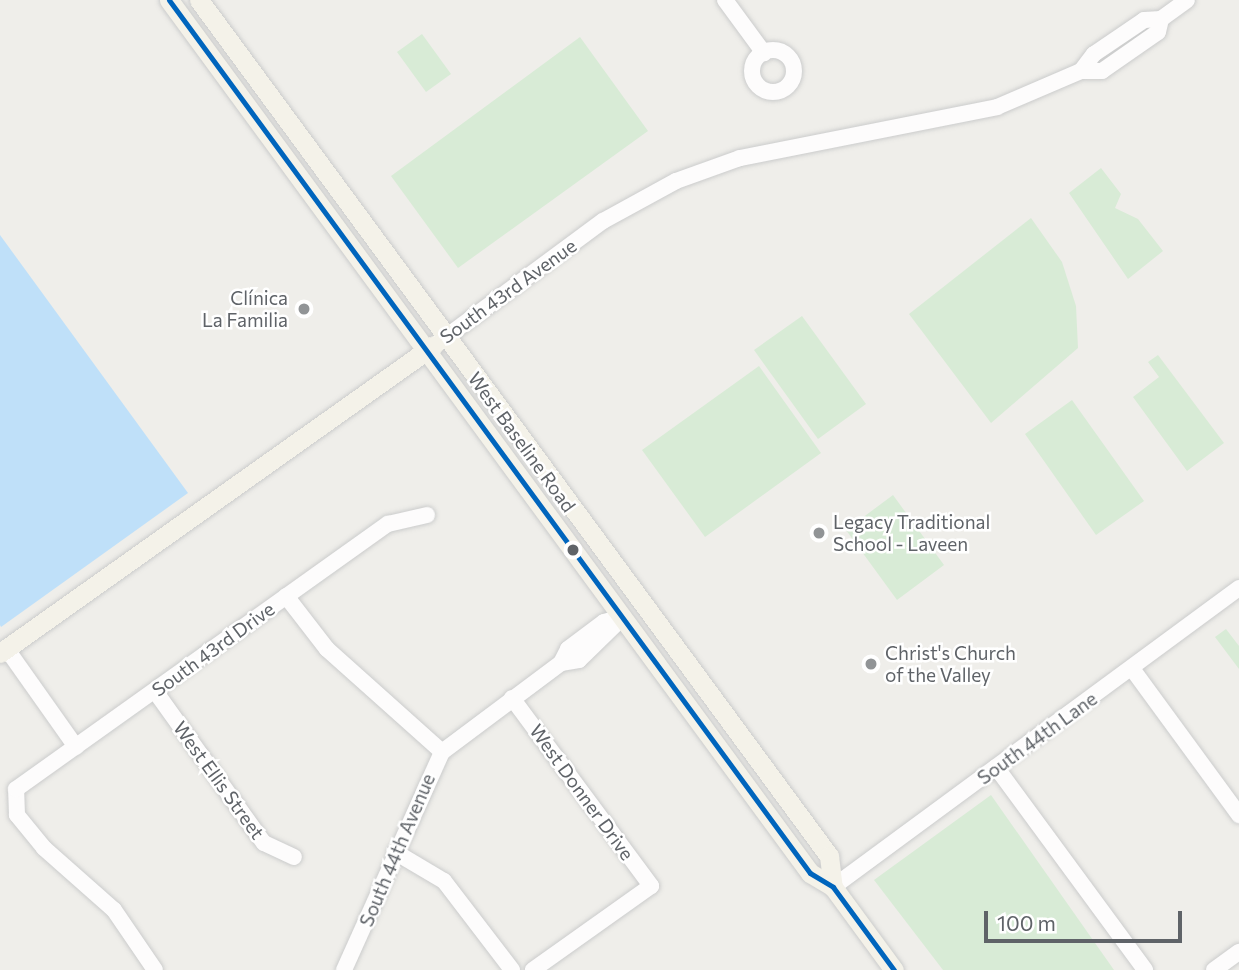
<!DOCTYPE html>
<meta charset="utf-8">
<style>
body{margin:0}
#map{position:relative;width:1239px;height:970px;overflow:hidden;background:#efeeea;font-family:Commissioner,sans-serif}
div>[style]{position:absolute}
.green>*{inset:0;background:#d8ebd6}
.water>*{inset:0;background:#bfe0f9}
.roads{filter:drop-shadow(0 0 2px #cbcccc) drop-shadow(0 0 2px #cbcccc)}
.minor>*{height:16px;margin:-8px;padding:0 8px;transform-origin:8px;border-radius:8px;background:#fdfcfc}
.minor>.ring{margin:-8px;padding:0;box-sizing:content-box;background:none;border:16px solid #fdfcfc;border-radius:50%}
.major>*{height:19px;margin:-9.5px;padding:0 9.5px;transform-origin:9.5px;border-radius:9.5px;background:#f4f2e9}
.bus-1>*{height:5px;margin:-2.5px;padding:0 2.5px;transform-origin:2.5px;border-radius:2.5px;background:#0065bd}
.dots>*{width:19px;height:19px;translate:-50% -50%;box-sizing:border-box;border:4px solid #fff;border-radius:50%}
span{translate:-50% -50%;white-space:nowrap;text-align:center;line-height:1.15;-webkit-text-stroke:5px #fff;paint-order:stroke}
.street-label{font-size:19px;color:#5f6368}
.poi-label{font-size:19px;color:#5f6368}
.right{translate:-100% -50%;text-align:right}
.left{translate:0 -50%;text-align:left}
.scale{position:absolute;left:984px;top:911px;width:198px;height:32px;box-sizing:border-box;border:4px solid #5f6368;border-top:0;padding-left:9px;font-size:21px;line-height:24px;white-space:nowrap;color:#5f6368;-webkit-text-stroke:5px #fff;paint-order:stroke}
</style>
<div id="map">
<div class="green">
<i style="clip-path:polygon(422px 34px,451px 74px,426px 92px,397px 52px)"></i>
<i style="clip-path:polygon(580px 37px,648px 131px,458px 268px,391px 176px)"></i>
<i style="clip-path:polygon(1101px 168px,1121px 194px,1115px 208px,1138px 219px,1163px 251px,1128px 279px,1069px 193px)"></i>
<i style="clip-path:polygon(1031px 218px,1062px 262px,1076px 306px,1078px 348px,991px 423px,909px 314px)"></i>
<i style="clip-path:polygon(802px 316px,866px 404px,818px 439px,754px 350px)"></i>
<i style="clip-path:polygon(1158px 355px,1224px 443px,1187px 471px,1133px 397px,1159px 377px,1148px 362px)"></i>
<i style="clip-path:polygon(759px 366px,821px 453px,705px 537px,642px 450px)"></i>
<i style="clip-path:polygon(1072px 400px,1144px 501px,1096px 535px,1025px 434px)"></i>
<i style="clip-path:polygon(893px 495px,944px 565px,897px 600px,846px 530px)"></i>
<i style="clip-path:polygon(1226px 629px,1239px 646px,1239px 669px,1215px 637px)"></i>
<i style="clip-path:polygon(991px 795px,1114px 970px,943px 970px,874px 880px)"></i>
</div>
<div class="water">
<i style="clip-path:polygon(0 235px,188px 493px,1px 627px,0 625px)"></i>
</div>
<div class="roads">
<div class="minor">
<i style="left:725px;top:0;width:66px;rotate:53.7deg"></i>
<i class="ring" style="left:752px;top:50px;width:26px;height:26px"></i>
<i style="left:1081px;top:71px;width:21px;rotate:-53deg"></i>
<i style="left:1094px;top:54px;width:60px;rotate:-34.2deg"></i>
<i style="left:1144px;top:20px;width:17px;rotate:-3deg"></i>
<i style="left:1161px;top:19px;width:32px;rotate:-36deg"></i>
<i style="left:438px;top:343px;width:205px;rotate:-36.5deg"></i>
<i style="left:603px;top:221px;width:83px;rotate:-28.7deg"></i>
<i style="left:676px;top:181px;width:68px;rotate:-19.8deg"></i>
<i style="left:740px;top:158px;width:262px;rotate:-11.2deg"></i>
<i style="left:997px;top:107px;width:91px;rotate:-23.2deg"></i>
<i style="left:1081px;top:71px;width:21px"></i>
<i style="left:1102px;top:71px;width:68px;rotate:-34.9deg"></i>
<i style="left:1158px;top:32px;width:13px;rotate:-77deg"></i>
<i style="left:286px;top:596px;width:67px;rotate:52.3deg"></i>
<i style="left:327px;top:649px;width:154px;rotate:41.8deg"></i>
<i style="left:6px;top:648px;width:121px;rotate:54.7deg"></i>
<i style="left:561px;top:663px;width:16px;rotate:-63deg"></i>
<i style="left:568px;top:649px;width:45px;rotate:-36.9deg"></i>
<i style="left:604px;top:622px;width:20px;rotate:-15deg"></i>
<i style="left:1133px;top:670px;width:180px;rotate:53.8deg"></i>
<i style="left:155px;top:691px;width:187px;rotate:54.4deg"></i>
<i style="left:264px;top:843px;width:33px;rotate:25deg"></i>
<i style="left:512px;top:698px;width:234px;rotate:53.5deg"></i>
<i style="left:651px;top:886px;width:145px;rotate:144.6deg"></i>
<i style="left:996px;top:767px;width:252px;rotate:53.7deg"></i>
<i style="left:395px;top:852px;width:57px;rotate:30.6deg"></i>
<i style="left:444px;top:881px;width:112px;rotate:52.6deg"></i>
<i style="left:833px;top:887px;width:504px;rotate:-36.37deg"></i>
<i style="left:155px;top:970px;width:73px;rotate:-124.3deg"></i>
<i style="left:114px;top:910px;width:94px;rotate:-138.5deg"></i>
<i style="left:44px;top:848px;width:43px;rotate:-129.3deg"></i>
<i style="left:17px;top:815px;width:26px;rotate:-92deg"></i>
<i style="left:16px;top:789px;width:457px;rotate:-35.5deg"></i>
<i style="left:388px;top:524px;width:40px;rotate:-13deg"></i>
<i style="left:344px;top:970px;width:239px;rotate:-65.8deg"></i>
<i style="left:442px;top:752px;width:149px;rotate:-36.8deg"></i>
<i style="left:561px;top:663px;width:18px;rotate:-9deg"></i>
<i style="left:579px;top:660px;width:62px;rotate:-44.3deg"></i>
<i style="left:1214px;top:970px;width:31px;rotate:-36deg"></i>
</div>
<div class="major">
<i style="left:169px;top:0;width:1083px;rotate:53.71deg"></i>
<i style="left:810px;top:873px;width:27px;rotate:31deg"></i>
<i style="left:833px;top:887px;width:103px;rotate:53.7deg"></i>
<i style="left:199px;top:0;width:1063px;rotate:53.65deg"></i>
<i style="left:829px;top:856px;width:31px;rotate:83deg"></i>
<i style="left:0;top:653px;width:532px;rotate:-35.36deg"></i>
</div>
</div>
<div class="bus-1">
<i style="left:169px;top:0;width:1083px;rotate:53.71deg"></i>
<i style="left:810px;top:873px;width:27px;rotate:31deg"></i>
<i style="left:833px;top:887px;width:103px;rotate:53.7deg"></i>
</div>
<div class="dots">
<i style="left:304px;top:309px;background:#919496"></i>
<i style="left:819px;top:533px;background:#919496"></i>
<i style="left:573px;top:550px;background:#5f6368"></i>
<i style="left:871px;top:664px;background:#919496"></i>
</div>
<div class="street-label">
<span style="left:508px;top:291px;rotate:-36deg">South 43rd Avenue</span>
<span style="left:522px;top:442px;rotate:54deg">West Baseline Road</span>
<span style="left:213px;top:649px;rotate:-36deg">South 43rd Drive</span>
<span style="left:1037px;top:738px;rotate:-36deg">South 44th Lane</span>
<span style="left:219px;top:780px;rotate:54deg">West Ellis Street</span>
<span style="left:582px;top:792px;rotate:54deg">West Donner Drive</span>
<span style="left:397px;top:850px;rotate:-67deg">South 44th Avenue</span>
</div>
<div class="poi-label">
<span class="right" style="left:288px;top:309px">Clínica<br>La Familia</span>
<span class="left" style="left:833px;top:533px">Legacy Traditional<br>School - Laveen</span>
<span class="left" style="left:885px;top:664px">Christ's Church<br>of the Valley</span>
</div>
<div class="scale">100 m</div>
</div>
